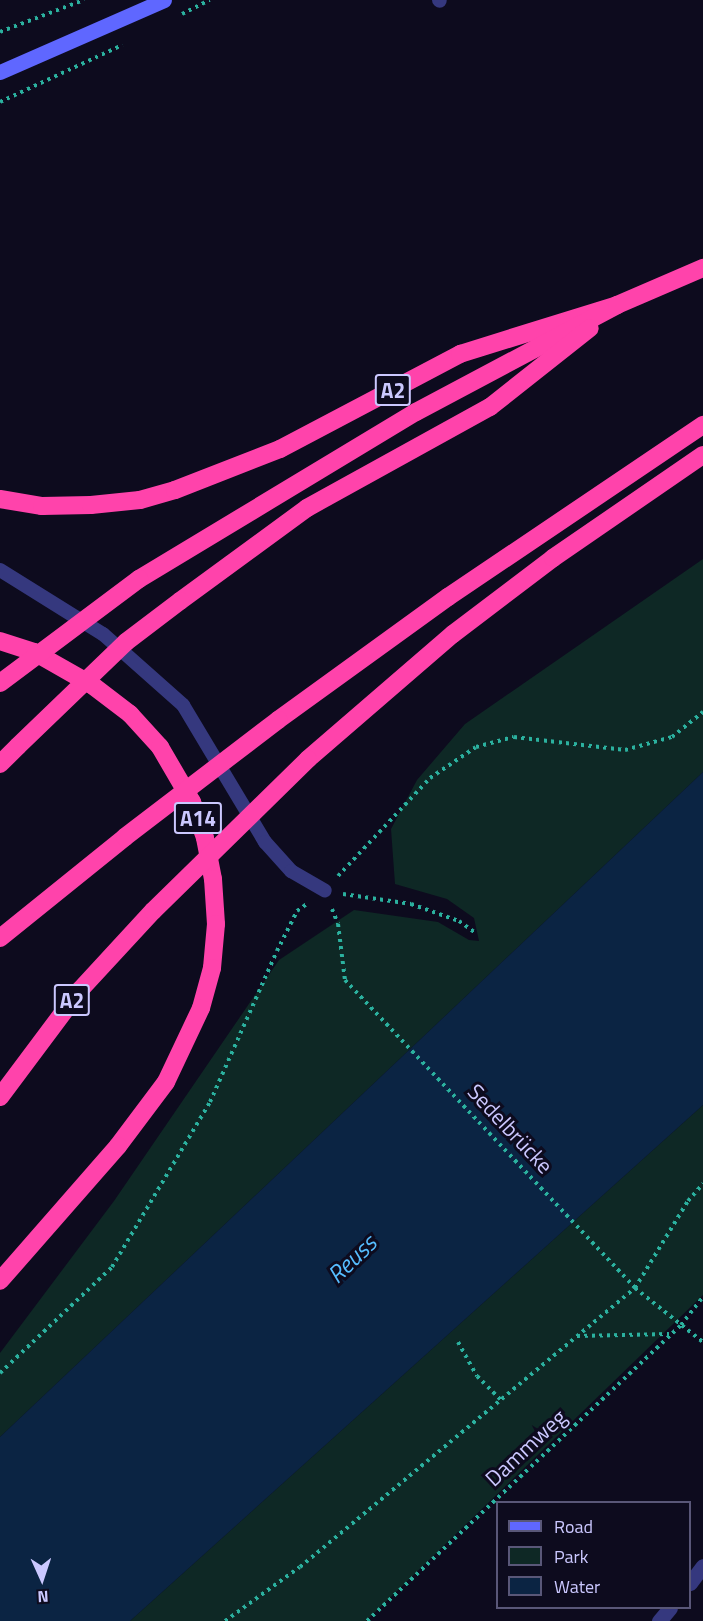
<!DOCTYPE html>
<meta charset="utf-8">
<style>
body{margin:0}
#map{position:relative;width:703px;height:1621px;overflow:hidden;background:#0d0b1e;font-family:"Titillium Web",sans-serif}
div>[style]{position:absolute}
.green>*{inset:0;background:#0e2825}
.water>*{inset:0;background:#0b2443}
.path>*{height:4px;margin-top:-2px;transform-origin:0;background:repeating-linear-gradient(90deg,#2bb19f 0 3px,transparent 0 7.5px)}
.lane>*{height:14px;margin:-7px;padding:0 7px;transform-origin:7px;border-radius:7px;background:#35387e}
.street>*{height:15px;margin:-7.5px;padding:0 7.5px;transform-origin:7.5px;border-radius:7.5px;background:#35387e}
.secondary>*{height:15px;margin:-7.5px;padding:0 7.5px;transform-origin:7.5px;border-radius:7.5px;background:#5f67ff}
.highway>*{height:18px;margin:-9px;padding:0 9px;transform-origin:9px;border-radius:9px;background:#ff43ab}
.highway-bridge>*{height:18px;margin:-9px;padding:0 9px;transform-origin:9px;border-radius:9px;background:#ff43ab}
span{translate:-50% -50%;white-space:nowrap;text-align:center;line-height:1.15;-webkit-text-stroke:6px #0d0b1e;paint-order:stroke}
.shield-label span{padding:2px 4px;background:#0d0b1e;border:2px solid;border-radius:4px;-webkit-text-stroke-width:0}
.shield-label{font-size:21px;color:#cbc8ff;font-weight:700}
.street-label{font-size:22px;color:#cbc8ff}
.water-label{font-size:24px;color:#56bdff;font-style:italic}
.legend{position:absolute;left:496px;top:1501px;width:195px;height:108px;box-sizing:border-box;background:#0d0b1e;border:2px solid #595778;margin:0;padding:8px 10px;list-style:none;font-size:18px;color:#cbc8ff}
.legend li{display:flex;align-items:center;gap:12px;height:30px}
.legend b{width:30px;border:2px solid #595778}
.north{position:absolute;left:12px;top:1549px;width:60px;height:60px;-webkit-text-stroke:4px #0d0b1e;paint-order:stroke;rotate:177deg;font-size:16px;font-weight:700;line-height:24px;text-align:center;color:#cbc8ff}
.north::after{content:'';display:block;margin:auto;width:21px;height:27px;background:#cbc8ff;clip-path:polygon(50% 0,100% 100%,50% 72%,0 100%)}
</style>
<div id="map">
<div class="green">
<i style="clip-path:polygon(703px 559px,703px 772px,0 1437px,0 1353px,114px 1201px,279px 960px,354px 910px,438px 922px,469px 940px,479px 941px,474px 918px,447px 899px,395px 884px,391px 829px,417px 780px,465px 724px)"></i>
<i style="clip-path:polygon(703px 1105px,703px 1295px,366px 1621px,130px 1621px)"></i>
</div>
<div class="water">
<i style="clip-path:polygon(703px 772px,703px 1105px,130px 1621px,0 1621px,0 1437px)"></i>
</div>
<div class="path">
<i style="left:182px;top:14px;width:31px;rotate:-27deg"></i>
<i style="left:0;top:32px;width:90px;rotate:-20.9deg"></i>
<i style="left:0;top:102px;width:135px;rotate:-25deg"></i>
<i style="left:338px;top:876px;width:134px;rotate:-46.8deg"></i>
<i style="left:430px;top:778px;width:55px;rotate:-34deg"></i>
<i style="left:476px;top:747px;width:39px;rotate:-15deg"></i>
<i style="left:514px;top:737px;width:112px;rotate:6.7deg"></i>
<i style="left:625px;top:750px;width:49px;rotate:-15.5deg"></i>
<i style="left:672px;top:737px;width:40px;rotate:-39deg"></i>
<i style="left:343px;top:894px;width:69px;rotate:8.4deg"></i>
<i style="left:411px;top:904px;width:51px;rotate:19.5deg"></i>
<i style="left:459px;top:921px;width:19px;rotate:36deg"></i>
<i style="left:332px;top:909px;width:16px;rotate:68deg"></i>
<i style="left:338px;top:924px;width:56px;rotate:82.9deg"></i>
<i style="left:345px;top:980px;width:423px;rotate:46.7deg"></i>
<i style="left:635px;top:1288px;width:87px;rotate:38.5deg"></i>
<i style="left:577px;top:1336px;width:92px;rotate:-1.2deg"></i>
<i style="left:458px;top:1342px;width:39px;rotate:61deg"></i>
<i style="left:477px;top:1376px;width:34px;rotate:45deg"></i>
<i style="left:0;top:1373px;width:154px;rotate:-43.4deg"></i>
<i style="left:112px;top:1267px;width:192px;rotate:-59.3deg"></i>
<i style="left:210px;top:1102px;width:165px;rotate:-66.1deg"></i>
<i style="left:277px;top:951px;width:45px;rotate:-63.4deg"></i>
<i style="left:297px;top:911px;width:14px;rotate:-36deg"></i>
<i style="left:225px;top:1621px;width:92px;rotate:-35.8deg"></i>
<i style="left:300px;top:1567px;width:436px;rotate:-39.8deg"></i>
<i style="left:635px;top:1288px;width:102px;rotate:-58.7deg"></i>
<i style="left:688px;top:1201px;width:23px;rotate:-49deg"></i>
<i style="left:367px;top:1621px;width:432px;rotate:-43.3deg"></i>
<i style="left:681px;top:1325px;width:36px;rotate:-52deg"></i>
</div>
<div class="lane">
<i style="left:439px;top:0;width:1px;rotate:45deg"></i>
<i style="left:0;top:570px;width:121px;rotate:31.9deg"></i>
<i style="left:103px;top:634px;width:107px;rotate:41.6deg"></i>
<i style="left:183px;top:705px;width:160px;rotate:59.1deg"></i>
<i style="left:265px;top:842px;width:39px;rotate:48deg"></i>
<i style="left:291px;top:871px;width:39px;rotate:30deg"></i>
</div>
<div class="street">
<i style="left:690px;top:1583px;width:21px;rotate:-53deg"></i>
<i style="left:659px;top:1621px;width:17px;rotate:-50deg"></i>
</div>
<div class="secondary">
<i style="left:0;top:72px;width:179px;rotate:-23.7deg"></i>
</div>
<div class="highway">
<i style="left:0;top:499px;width:43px;rotate:9.5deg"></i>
<i style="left:42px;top:506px;width:49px;rotate:-1.2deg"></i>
<i style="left:91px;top:505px;width:49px;rotate:-5.8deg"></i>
<i style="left:140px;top:500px;width:36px;rotate:-16deg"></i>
<i style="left:175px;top:490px;width:113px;rotate:-21.3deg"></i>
<i style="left:280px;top:449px;width:204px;rotate:-27.8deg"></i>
<i style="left:460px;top:354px;width:164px;rotate:-17.3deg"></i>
<i style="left:139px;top:579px;width:323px;rotate:-31.1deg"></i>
<i style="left:416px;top:412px;width:228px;rotate:-28deg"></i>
<i style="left:617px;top:305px;width:94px;rotate:-23.3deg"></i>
<i style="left:180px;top:601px;width:157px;rotate:-36.2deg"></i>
<i style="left:307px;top:508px;width:209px;rotate:-28.9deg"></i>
<i style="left:490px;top:407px;width:127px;rotate:-38.3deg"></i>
<i style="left:0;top:641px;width:36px;rotate:18deg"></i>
<i style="left:34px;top:652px;width:67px;rotate:29.6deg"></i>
<i style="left:92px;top:685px;width:48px;rotate:37.3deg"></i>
<i style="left:130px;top:714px;width:45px;rotate:47.7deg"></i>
<i style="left:160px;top:747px;width:64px;rotate:59.8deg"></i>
<i style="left:192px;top:802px;width:38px;rotate:70deg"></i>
<i style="left:205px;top:838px;width:42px;rotate:79deg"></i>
<i style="left:213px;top:879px;width:45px;rotate:86.2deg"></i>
<i style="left:216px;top:924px;width:44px;rotate:95.2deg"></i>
<i style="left:212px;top:968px;width:41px;rotate:105.4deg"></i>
<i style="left:201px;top:1008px;width:82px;rotate:115.3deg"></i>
<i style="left:166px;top:1082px;width:80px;rotate:126.9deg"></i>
<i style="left:118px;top:1146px;width:179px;rotate:131.2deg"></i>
<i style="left:278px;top:720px;width:210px;rotate:-35.9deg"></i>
<i style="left:448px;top:597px;width:308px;rotate:-34deg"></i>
<i style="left:308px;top:759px;width:191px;rotate:-40.8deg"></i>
<i style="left:453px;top:634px;width:126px;rotate:-37.2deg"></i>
<i style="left:553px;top:558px;width:182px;rotate:-34.5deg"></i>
<i style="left:0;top:764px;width:25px;rotate:-45deg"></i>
<i style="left:0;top:938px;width:161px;rotate:-38.9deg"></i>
<i style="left:0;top:1097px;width:134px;rotate:-53.2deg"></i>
<i style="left:80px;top:990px;width:108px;rotate:-47.3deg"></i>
</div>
<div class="highway-bridge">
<i style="left:0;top:683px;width:174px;rotate:-36.8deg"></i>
<i style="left:18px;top:746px;width:150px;rotate:-43.9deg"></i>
<i style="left:126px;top:642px;width:68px;rotate:-37.2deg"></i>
<i style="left:125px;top:837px;width:193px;rotate:-37.4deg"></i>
<i style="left:153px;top:911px;width:217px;rotate:-44.4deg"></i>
</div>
<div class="shield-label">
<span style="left:393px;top:390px">A2</span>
<span style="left:198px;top:818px">A14</span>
<span style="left:72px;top:1000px">A2</span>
</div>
<div class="street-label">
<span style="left:510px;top:1129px;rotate:47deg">Sedelbrücke</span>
<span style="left:526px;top:1448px;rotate:-43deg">Dammweg</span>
</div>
<div class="water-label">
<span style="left:352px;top:1259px;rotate:-44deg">Reuss</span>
</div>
<ul class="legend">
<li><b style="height:8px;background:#5f67ff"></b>Road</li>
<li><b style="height:16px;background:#0e2825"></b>Park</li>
<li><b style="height:16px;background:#0b2443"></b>Water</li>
</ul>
<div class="north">N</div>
</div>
